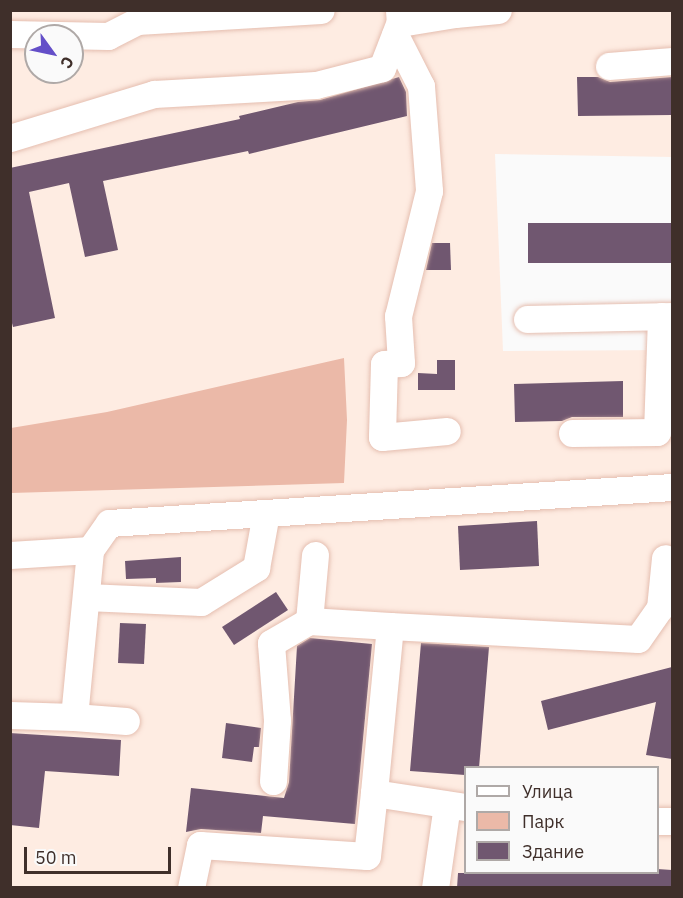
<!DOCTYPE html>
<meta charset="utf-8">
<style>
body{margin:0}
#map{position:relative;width:683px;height:898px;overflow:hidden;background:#fafafa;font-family:"IBM Plex Sans",sans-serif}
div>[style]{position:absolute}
.industrial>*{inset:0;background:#feece2}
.green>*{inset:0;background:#ebb9a8}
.building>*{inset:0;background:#705770}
.roads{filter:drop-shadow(0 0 2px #e5beb0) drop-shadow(0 0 2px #e5beb0)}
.minor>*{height:27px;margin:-13.5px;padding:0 13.5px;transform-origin:13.5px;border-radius:13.5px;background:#fff}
span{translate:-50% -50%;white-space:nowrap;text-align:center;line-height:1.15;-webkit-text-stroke:6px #fafafa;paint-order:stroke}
.frame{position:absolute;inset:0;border:12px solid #3f2f2a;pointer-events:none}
.legend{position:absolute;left:464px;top:766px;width:195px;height:108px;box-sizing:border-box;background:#fafafa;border:2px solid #afa9a7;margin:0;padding:8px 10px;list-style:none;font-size:18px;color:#3f2f2a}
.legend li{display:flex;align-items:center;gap:12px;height:30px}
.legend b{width:30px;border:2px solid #afa9a7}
.north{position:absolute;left:24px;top:24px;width:60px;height:60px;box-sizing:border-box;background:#fafafa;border:2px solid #afa9a7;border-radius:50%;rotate:123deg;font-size:16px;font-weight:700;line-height:24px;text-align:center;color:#3f2f2a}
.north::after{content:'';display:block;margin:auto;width:21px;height:27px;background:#644fc8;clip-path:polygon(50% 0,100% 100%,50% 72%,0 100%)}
.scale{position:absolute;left:24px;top:847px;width:147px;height:27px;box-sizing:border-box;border:3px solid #3f2f2a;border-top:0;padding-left:8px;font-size:18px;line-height:21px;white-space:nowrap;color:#3f2f2a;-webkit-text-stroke:4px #fafafa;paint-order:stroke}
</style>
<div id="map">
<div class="industrial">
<i style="clip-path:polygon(evenodd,10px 11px,672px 11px,672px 157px,495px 154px,503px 351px,672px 350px,672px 887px,11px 887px,10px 11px,36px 36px,72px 36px,72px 72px,36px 72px,36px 36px,10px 11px,466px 768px,658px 768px,658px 872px,466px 872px,466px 768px)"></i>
</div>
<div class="green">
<i style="clip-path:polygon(344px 358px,347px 420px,344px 483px,11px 493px,11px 428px,107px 412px)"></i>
</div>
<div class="building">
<i style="clip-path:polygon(399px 77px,406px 92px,407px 116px,249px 154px,248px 151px,103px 181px,118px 250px,85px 257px,69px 183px,29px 192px,55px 318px,13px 327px,10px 315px,10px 168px,240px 119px,239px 116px,298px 102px,320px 100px)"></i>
<i style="clip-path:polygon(577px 77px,598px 77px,610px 82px,672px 77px,672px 115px,578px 116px)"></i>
<i style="clip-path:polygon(528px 223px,672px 223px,672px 263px,528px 263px)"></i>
<i style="clip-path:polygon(432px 243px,450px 243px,451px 270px,426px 270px)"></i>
<i style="clip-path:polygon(437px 360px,455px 360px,455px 390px,418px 390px,418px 373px,437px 374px)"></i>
<i style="clip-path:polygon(623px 381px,623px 417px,572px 417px,562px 421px,515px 422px,514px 384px)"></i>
<i style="clip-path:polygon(537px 521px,539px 566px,460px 570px,458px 526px)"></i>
<i style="clip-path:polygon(181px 557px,181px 582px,156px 583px,156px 578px,126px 579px,125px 561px)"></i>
<i style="clip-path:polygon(276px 592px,288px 610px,234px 645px,222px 627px)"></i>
<i style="clip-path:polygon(120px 623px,146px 624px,144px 664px,118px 663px)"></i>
<i style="clip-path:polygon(310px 638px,372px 644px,355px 824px,263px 816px,261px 833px,201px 829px,186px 832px,191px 788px,284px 798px,289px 782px,297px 646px)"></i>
<i style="clip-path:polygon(421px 643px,489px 647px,479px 768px,465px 768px,465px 775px,410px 771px)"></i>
<i style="clip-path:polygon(672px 667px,672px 759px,646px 755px,656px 702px,548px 730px,541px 701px)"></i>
<i style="clip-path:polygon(226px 723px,261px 728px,259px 747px,254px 747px,252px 762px,222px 758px)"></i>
<i style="clip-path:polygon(10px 733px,121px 740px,119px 776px,45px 771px,39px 828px,10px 825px)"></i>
<i style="clip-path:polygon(657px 869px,672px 870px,672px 888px,457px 888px,458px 873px,657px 873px)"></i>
</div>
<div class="roads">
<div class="minor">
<i style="left:399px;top:10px;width:13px;rotate:86deg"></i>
<i style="left:400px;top:23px;width:56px;rotate:-9.3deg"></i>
<i style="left:455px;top:14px;width:43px;rotate:-5.3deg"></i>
<i style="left:10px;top:34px;width:98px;rotate:1.2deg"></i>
<i style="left:108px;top:36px;width:33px;rotate:-27deg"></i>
<i style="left:137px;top:21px;width:184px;rotate:-3.4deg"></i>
<i style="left:395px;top:35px;width:57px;rotate:63deg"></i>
<i style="left:421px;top:86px;width:105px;rotate:85.6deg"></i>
<i style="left:429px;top:191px;width:129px;rotate:103.9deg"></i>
<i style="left:398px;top:316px;width:47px;rotate:86.3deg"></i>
<i style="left:401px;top:363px;width:17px;rotate:177deg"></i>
<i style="left:384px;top:364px;width:73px;rotate:91.6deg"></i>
<i style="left:382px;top:437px;width:65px;rotate:-5.3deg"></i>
<i style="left:609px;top:66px;width:63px;rotate:-4.5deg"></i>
<i style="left:10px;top:138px;width:151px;rotate:-17deg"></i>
<i style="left:154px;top:94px;width:162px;rotate:-3.2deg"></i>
<i style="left:316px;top:85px;width:68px;rotate:-14.4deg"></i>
<i style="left:382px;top:68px;width:47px;rotate:-68.9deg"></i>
<i style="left:527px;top:319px;width:145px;rotate:-1.2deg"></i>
<i style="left:572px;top:433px;width:85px;rotate:-0.7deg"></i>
<i style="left:657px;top:432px;width:116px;rotate:-88deg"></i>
<i style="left:10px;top:555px;width:80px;rotate:-3.6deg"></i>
<i style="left:315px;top:555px;width:66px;rotate:95.2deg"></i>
<i style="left:309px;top:621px;width:81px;rotate:3.5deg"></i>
<i style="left:390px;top:626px;width:168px;rotate:95.5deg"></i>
<i style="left:86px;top:597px;width:115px;rotate:2.5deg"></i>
<i style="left:201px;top:602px;width:65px;rotate:-31.7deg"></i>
<i style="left:256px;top:568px;width:56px;rotate:-79.7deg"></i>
<i style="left:390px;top:626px;width:248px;rotate:3deg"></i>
<i style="left:638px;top:639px;width:38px;rotate:-55deg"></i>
<i style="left:660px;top:608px;width:50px;rotate:-84.3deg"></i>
<i style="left:10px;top:715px;width:64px;rotate:1.8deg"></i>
<i style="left:74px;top:717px;width:168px;rotate:-84.5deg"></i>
<i style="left:90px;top:550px;width:33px;rotate:-55deg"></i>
<i style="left:109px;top:523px;width:564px;rotate:-3.66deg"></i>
<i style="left:74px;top:717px;width:52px;rotate:4.4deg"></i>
<i style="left:273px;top:781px;width:61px;rotate:-86.2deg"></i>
<i style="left:277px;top:720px;width:77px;rotate:-94.5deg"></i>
<i style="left:271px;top:643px;width:44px;rotate:-30.1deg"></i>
<i style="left:658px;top:821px;width:14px"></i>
<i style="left:191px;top:888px;width:44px;rotate:-78.2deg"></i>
<i style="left:200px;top:845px;width:167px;rotate:3.8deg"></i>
<i style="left:367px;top:856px;width:63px;rotate:-83.7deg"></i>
<i style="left:374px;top:793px;width:93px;rotate:8.7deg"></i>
<i style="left:435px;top:888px;width:84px;rotate:-81.8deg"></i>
</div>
</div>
<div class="frame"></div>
<ul class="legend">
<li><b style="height:8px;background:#fff"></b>Улица</li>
<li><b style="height:16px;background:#ebb9a8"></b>Парк</li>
<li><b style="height:16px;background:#705770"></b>Здание</li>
</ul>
<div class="north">С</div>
<div class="scale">50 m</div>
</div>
